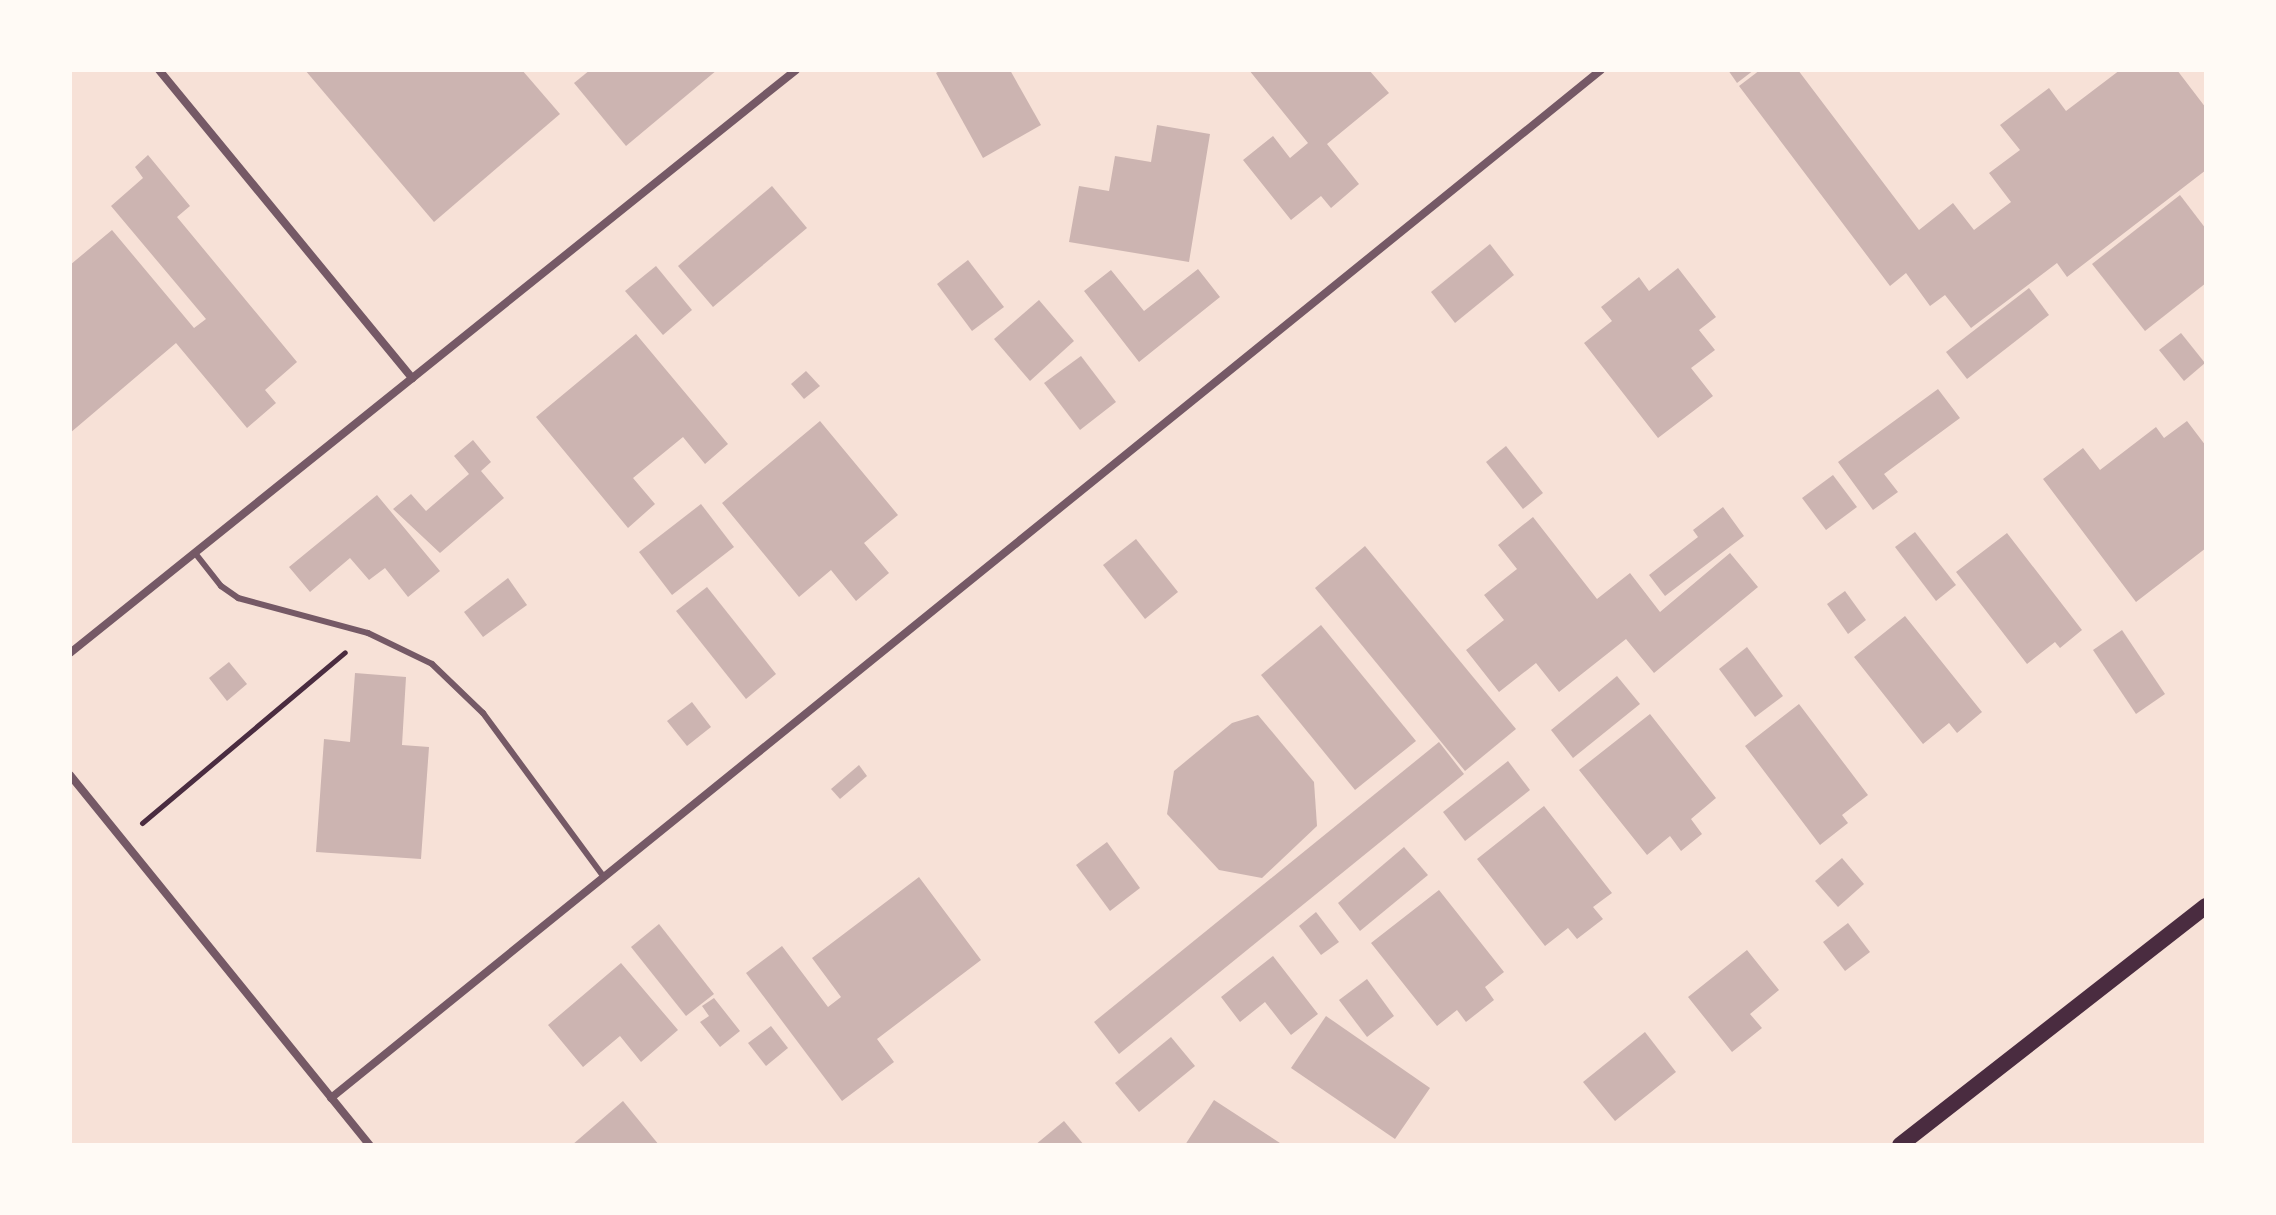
<!DOCTYPE html>
<style>
body{margin:0}
#map{position:relative;width:2276px;height:1215px;overflow:hidden;background:#f7e1d7;font-family:"Roboto Serif",serif}
div>[style]{position:absolute}
.building>*{inset:0;background:#ccb4b1}
.path>*{height:5px;margin:-2.5px;padding:0 2.5px;transform-origin:2.5px;border-radius:2.5px;background:#4a2c40}
.service>*{height:6px;margin:-3px;padding:0 3px;transform-origin:3px;border-radius:3px;background:#755966}
.minor>*{height:8px;margin:-4px;padding:0 4px;transform-origin:4px;border-radius:4px;background:#755966}
.secondary>*{height:16px;margin:-8px;padding:0 8px;transform-origin:8px;border-radius:8px;background:#4a2c40}
span{translate:-50% -50%;white-space:nowrap;text-align:center;line-height:1.15;-webkit-text-stroke:8px #fffaf5;paint-order:stroke}
.frame{position:absolute;inset:0;border:72px solid #fffaf5;pointer-events:none}
</style>
<div id="map">
<div class="building">
<i style="clip-path:polygon(305px 70px,522px 70px,560px 114px,434px 222px)"></i>
<i style="clip-path:polygon(590px 70px,717px 70px,626px 146px,574px 83px)"></i>
<i style="clip-path:polygon(941px 70px,1010px 70px,1041px 125px,983px 158px,936px 73px)"></i>
<i style="clip-path:polygon(1249px 70px,1369px 70px,1389px 93px,1327px 144px,1359px 184px,1331px 208px,1321px 196px,1291px 220px,1243px 160px,1273px 136px,1290px 158px,1308px 143px)"></i>
<i style="clip-path:polygon(1728px 70px,1754px 70px,1737px 83px)"></i>
<i style="clip-path:polygon(1760px 70px,1798px 70px,1919px 230px,1953px 203px,1974px 230px,2011px 202px,1989px 173px,2020px 150px,2000px 125px,2049px 88px,2066px 111px,2120px 70px,2177px 70px,2206px 108px,2206px 170px,2067px 277px,2057px 263px,1971px 328px,1945px 295px,1930px 306px,1906px 273px,1890px 286px,1739px 86px)"></i>
<i style="clip-path:polygon(1157px 125px,1210px 134px,1189px 262px,1069px 242px,1079px 186px,1109px 191px,1115px 156px,1151px 162px)"></i>
<i style="clip-path:polygon(148px 155px,190px 206px,177px 217px,297px 362px,265px 390px,276px 403px,247px 428px,176px 343px,70px 433px,70px 265px,112px 230px,194px 328px,206px 319px,111px 206px,143px 178px,135px 167px)"></i>
<i style="clip-path:polygon(772px 186px,807px 228px,713px 307px,678px 266px)"></i>
<i style="clip-path:polygon(2180px 195px,2206px 229px,2206px 283px,2145px 331px,2092px 264px)"></i>
<i style="clip-path:polygon(1490px 244px,1514px 275px,1455px 323px,1431px 292px)"></i>
<i style="clip-path:polygon(968px 260px,1004px 307px,972px 331px,937px 284px)"></i>
<i style="clip-path:polygon(656px 266px,692px 310px,663px 335px,625px 291px)"></i>
<i style="clip-path:polygon(1678px 268px,1716px 317px,1699px 330px,1715px 350px,1691px 368px,1713px 396px,1658px 438px,1584px 343px,1612px 321px,1601px 307px,1639px 277px,1649px 291px)"></i>
<i style="clip-path:polygon(1198px 269px,1220px 297px,1139px 362px,1084px 291px,1111px 270px,1144px 311px)"></i>
<i style="clip-path:polygon(2029px 288px,2049px 315px,1967px 379px,1946px 352px)"></i>
<i style="clip-path:polygon(1039px 300px,1074px 341px,1030px 381px,994px 339px)"></i>
<i style="clip-path:polygon(2181px 333px,2205px 363px,2184px 381px,2159px 350px)"></i>
<i style="clip-path:polygon(636px 334px,728px 444px,705px 464px,683px 437px,633px 478px,655px 504px,628px 528px,536px 417px)"></i>
<i style="clip-path:polygon(1081px 356px,1116px 402px,1080px 430px,1044px 383px)"></i>
<i style="clip-path:polygon(806px 371px,820px 386px,804px 399px,791px 384px)"></i>
<i style="clip-path:polygon(1938px 389px,1960px 418px,1884px 474px,1898px 492px,1873px 510px,1838px 462px)"></i>
<i style="clip-path:polygon(820px 421px,898px 515px,864px 543px,889px 573px,856px 601px,831px 570px,799px 597px,722px 503px)"></i>
<i style="clip-path:polygon(2187px 421px,2206px 446px,2206px 548px,2136px 602px,2043px 479px,2083px 448px,2100px 470px,2156px 427px,2164px 438px)"></i>
<i style="clip-path:polygon(473px 440px,491px 462px,481px 471px,504px 498px,440px 553px,393px 509px,411px 494px,426px 511px,469px 474px,454px 456px)"></i>
<i style="clip-path:polygon(1506px 446px,1543px 493px,1523px 509px,1486px 462px)"></i>
<i style="clip-path:polygon(1833px 475px,1857px 507px,1826px 530px,1802px 498px)"></i>
<i style="clip-path:polygon(377px 495px,440px 571px,408px 597px,385px 568px,369px 580px,350px 558px,310px 592px,289px 567px)"></i>
<i style="clip-path:polygon(701px 504px,734px 547px,672px 595px,639px 552px)"></i>
<i style="clip-path:polygon(1723px 507px,1744px 536px,1665px 596px,1649px 575px,1698px 537px,1693px 530px)"></i>
<i style="clip-path:polygon(1533px 517px,1597px 599px,1630px 573px,1660px 612px,1730px 553px,1758px 587px,1654px 673px,1626px 639px,1559px 692px,1536px 663px,1499px 692px,1466px 650px,1504px 620px,1484px 595px,1517px 569px,1498px 545px)"></i>
<i style="clip-path:polygon(1915px 532px,1956px 585px,1936px 601px,1895px 547px)"></i>
<i style="clip-path:polygon(2007px 533px,2082px 630px,2060px 648px,2055px 642px,2027px 664px,1956px 572px)"></i>
<i style="clip-path:polygon(1136px 539px,1178px 592px,1145px 619px,1103px 565px)"></i>
<i style="clip-path:polygon(1365px 546px,1516px 729px,1465px 771px,1315px 588px)"></i>
<i style="clip-path:polygon(508px 578px,527px 605px,483px 637px,464px 612px)"></i>
<i style="clip-path:polygon(707px 587px,776px 674px,746px 699px,676px 611px)"></i>
<i style="clip-path:polygon(1845px 591px,1866px 620px,1848px 634px,1827px 604px)"></i>
<i style="clip-path:polygon(1905px 616px,1982px 712px,1957px 733px,1949px 723px,1923px 744px,1854px 657px)"></i>
<i style="clip-path:polygon(1321px 625px,1416px 741px,1355px 790px,1261px 675px)"></i>
<i style="clip-path:polygon(2122px 630px,2165px 694px,2136px 714px,2093px 650px)"></i>
<i style="clip-path:polygon(1747px 647px,1783px 696px,1755px 717px,1719px 669px)"></i>
<i style="clip-path:polygon(229px 662px,247px 684px,227px 701px,209px 678px)"></i>
<i style="clip-path:polygon(355px 673px,406px 677px,402px 745px,429px 747px,421px 859px,316px 852px,324px 739px,350px 742px)"></i>
<i style="clip-path:polygon(1617px 676px,1640px 704px,1573px 758px,1551px 730px)"></i>
<i style="clip-path:polygon(692px 702px,711px 727px,687px 746px,667px 721px)"></i>
<i style="clip-path:polygon(1799px 704px,1868px 795px,1842px 815px,1848px 823px,1820px 845px,1745px 746px)"></i>
<i style="clip-path:polygon(1650px 714px,1716px 798px,1691px 819px,1702px 834px,1681px 851px,1670px 836px,1647px 855px,1579px 770px)"></i>
<i style="clip-path:polygon(1258px 715px,1314px 782px,1317px 826px,1262px 878px,1219px 870px,1167px 814px,1174px 771px,1232px 723px)"></i>
<i style="clip-path:polygon(1439px 742px,1464px 774px,1119px 1054px,1094px 1022px)"></i>
<i style="clip-path:polygon(1508px 761px,1530px 790px,1465px 841px,1443px 812px)"></i>
<i style="clip-path:polygon(859px 765px,867px 776px,840px 799px,831px 789px)"></i>
<i style="clip-path:polygon(1544px 806px,1612px 893px,1593px 907px,1603px 919px,1577px 939px,1568px 928px,1545px 946px,1477px 859px)"></i>
<i style="clip-path:polygon(1107px 842px,1140px 888px,1110px 911px,1076px 865px)"></i>
<i style="clip-path:polygon(1404px 847px,1428px 875px,1360px 931px,1338px 903px)"></i>
<i style="clip-path:polygon(1842px 858px,1864px 884px,1838px 907px,1815px 881px)"></i>
<i style="clip-path:polygon(919px 877px,981px 960px,877px 1039px,894px 1062px,842px 1101px,746px 973px,782px 946px,828px 1007px,841px 997px,812px 958px)"></i>
<i style="clip-path:polygon(1439px 890px,1504px 972px,1485px 987px,1494px 1000px,1466px 1022px,1457px 1010px,1437px 1026px,1371px 943px)"></i>
<i style="clip-path:polygon(1316px 912px,1339px 942px,1321px 955px,1299px 926px)"></i>
<i style="clip-path:polygon(1848px 923px,1870px 952px,1845px 971px,1823px 942px)"></i>
<i style="clip-path:polygon(659px 924px,714px 994px,686px 1016px,631px 947px)"></i>
<i style="clip-path:polygon(1747px 950px,1779px 990px,1750px 1014px,1762px 1028px,1732px 1052px,1688px 997px)"></i>
<i style="clip-path:polygon(1273px 956px,1318px 1014px,1291px 1035px,1265px 1002px,1240px 1022px,1221px 997px)"></i>
<i style="clip-path:polygon(621px 963px,678px 1030px,641px 1062px,620px 1036px,583px 1067px,548px 1025px)"></i>
<i style="clip-path:polygon(1367px 979px,1394px 1016px,1367px 1037px,1339px 1000px)"></i>
<i style="clip-path:polygon(714px 998px,740px 1031px,720px 1047px,700px 1022px,709px 1016px,702px 1006px)"></i>
<i style="clip-path:polygon(1326px 1016px,1430px 1088px,1395px 1139px,1291px 1068px)"></i>
<i style="clip-path:polygon(771px 1026px,788px 1048px,766px 1066px,748px 1043px)"></i>
<i style="clip-path:polygon(1645px 1032px,1676px 1072px,1615px 1121px,1583px 1082px)"></i>
<i style="clip-path:polygon(1171px 1037px,1195px 1066px,1139px 1112px,1115px 1083px)"></i>
<i style="clip-path:polygon(1214px 1100px,1283px 1145px,1185px 1145px)"></i>
<i style="clip-path:polygon(623px 1101px,659px 1145px,572px 1145px)"></i>
<i style="clip-path:polygon(1064px 1121px,1084px 1145px,1035px 1145px)"></i>
</div>
<div class="path">
<i style="left:142px;top:823px;width:265px;rotate:-40.1deg"></i>
</div>
<div class="service">
<i style="left:195px;top:553px;width:42px;rotate:51.8deg"></i>
<i style="left:221px;top:586px;width:21px;rotate:35deg"></i>
<i style="left:238px;top:598px;width:135px;rotate:15.1deg"></i>
<i style="left:368px;top:633px;width:71px;rotate:25.8deg"></i>
<i style="left:432px;top:664px;width:71px;rotate:43.9deg"></i>
<i style="left:483px;top:713px;width:204px;rotate:53.6deg"></i>
</div>
<div class="minor">
<i style="left:159px;top:70px;width:399px;rotate:50.6deg"></i>
<i style="left:70px;top:653px;width:931px;rotate:-38.77deg"></i>
<i style="left:70px;top:775px;width:476px;rotate:51deg"></i>
<i style="left:331px;top:1098px;width:1634px;rotate:-38.99deg"></i>
</div>
<div class="secondary">
<i style="left:1900px;top:1145px;width:388px;rotate:-38deg"></i>
</div>
<div class="frame"></div>
</div>
